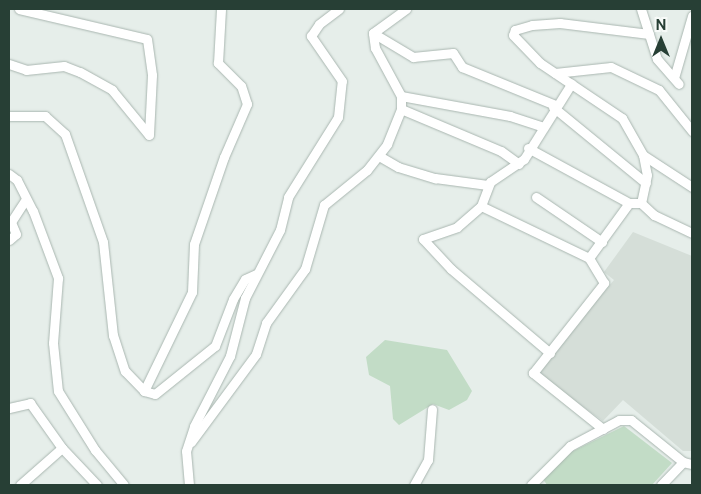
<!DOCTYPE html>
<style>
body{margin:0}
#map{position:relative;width:701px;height:494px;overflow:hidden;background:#e6eeea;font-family:"Public Sans",sans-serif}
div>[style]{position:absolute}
.built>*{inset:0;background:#d5ded8}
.green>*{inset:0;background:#c2dcc6}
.roads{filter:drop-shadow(0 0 1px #a9b6b0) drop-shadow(0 0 1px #a9b6b0)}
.street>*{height:9px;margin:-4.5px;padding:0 4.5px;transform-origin:4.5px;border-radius:4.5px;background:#fff}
span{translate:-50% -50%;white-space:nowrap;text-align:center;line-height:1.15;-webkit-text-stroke:4px #f7faf8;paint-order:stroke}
.frame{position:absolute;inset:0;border:10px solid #273f35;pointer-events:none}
.north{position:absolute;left:636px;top:15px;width:50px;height:50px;-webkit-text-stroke:4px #f7faf8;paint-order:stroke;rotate:0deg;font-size:14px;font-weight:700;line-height:20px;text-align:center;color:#273f35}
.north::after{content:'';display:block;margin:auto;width:18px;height:22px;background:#273f35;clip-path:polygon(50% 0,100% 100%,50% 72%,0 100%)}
</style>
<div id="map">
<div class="built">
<i style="clip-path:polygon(633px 232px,692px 256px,692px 451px,683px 451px,623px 400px,603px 421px,536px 373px,614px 280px,604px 272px)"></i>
</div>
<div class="green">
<i style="clip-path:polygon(385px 340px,447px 350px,472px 391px,467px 400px,449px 410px,433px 404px,399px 425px,393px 419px,390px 386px,369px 375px,366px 357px)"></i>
<i style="clip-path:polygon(624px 426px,672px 463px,652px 485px,547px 485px,543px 479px,571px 452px)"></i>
</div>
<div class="roads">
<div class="street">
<i style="left:19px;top:9px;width:131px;rotate:13.2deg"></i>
<i style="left:147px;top:39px;width:36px;rotate:82deg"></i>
<i style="left:152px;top:75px;width:60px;rotate:92.9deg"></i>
<i style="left:641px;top:9px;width:52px;rotate:72.3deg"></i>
<i style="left:657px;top:59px;width:33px;rotate:49deg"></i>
<i style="left:373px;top:33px;width:47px;rotate:31deg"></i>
<i style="left:413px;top:57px;width:40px;rotate:-5.7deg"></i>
<i style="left:453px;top:53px;width:17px;rotate:57deg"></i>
<i style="left:462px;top:67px;width:100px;rotate:22.2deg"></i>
<i style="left:649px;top:34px;width:90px;rotate:-173deg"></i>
<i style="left:560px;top:23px;width:28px;rotate:176deg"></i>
<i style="left:532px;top:25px;width:18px;rotate:164deg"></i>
<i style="left:515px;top:30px;width:5px;rotate:112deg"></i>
<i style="left:513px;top:35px;width:39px;rotate:46deg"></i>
<i style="left:540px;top:63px;width:99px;rotate:33.9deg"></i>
<i style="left:622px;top:118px;width:43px;rotate:60.4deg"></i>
<i style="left:643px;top:155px;width:20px;rotate:79deg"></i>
<i style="left:647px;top:175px;width:29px;rotate:102deg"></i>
<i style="left:641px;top:203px;width:18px;rotate:43deg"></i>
<i style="left:654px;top:215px;width:42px;rotate:25.3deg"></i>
<i style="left:9px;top:64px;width:18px;rotate:19deg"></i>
<i style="left:26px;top:70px;width:38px;rotate:-6deg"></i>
<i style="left:64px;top:66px;width:17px;rotate:21deg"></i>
<i style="left:80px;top:72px;width:37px;rotate:29deg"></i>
<i style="left:112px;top:90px;width:58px;rotate:50.6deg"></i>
<i style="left:555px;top:73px;width:56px;rotate:-6.1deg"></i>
<i style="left:611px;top:67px;width:53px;rotate:25.6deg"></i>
<i style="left:659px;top:90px;width:53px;rotate:51.2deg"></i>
<i style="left:674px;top:78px;width:65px;rotate:-73.8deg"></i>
<i style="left:401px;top:96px;width:111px;rotate:10.4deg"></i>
<i style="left:510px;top:116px;width:33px;rotate:18deg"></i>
<i style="left:553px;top:107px;width:120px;rotate:39.3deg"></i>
<i style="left:401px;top:109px;width:108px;rotate:22.8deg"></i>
<i style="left:501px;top:151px;width:22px;rotate:36deg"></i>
<i style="left:9px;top:116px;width:36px"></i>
<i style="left:45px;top:116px;width:27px;rotate:42deg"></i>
<i style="left:65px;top:134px;width:114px;rotate:70.6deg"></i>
<i style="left:103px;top:242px;width:94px;rotate:83.9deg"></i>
<i style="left:113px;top:335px;width:38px;rotate:72deg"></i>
<i style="left:125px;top:371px;width:28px;rotate:46deg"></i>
<i style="left:144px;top:391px;width:11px;rotate:15deg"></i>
<i style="left:155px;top:394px;width:77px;rotate:-38.7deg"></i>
<i style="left:215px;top:346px;width:50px;rotate:-69deg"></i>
<i style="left:233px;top:299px;width:23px;rotate:-59deg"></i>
<i style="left:245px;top:279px;width:12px;rotate:-24deg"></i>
<i style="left:528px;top:148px;width:115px;rotate:28.6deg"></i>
<i style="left:643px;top:155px;width:59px;rotate:33.1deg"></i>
<i style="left:379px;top:156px;width:22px;rotate:30deg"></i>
<i style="left:398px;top:167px;width:39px;rotate:17deg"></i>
<i style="left:435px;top:178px;width:53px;rotate:7.5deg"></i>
<i style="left:9px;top:174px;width:10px;rotate:37deg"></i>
<i style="left:17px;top:180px;width:35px;rotate:63deg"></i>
<i style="left:33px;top:211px;width:72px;rotate:69.5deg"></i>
<i style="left:58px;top:278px;width:65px;rotate:94.4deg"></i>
<i style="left:53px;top:343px;width:48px;rotate:84.1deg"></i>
<i style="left:58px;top:391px;width:70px;rotate:57.9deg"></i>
<i style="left:95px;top:450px;width:45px;rotate:50.4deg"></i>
<i style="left:536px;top:197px;width:80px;rotate:34.3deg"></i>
<i style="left:481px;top:206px;width:120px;rotate:25.7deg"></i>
<i style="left:9px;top:240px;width:9px;rotate:-41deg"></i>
<i style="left:16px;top:234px;width:13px;rotate:-113deg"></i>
<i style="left:11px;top:222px;width:27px;rotate:-57deg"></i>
<i style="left:550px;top:353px;width:130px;rotate:-139.7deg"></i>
<i style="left:451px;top:269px;width:41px;rotate:-133deg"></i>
<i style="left:423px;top:239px;width:36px;rotate:-19deg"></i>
<i style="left:457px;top:227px;width:32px;rotate:-41deg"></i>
<i style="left:481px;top:206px;width:26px;rotate:-69deg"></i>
<i style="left:490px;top:182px;width:41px;rotate:-34.1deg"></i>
<i style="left:524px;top:159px;width:89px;rotate:-57.9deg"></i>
<i style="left:144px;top:391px;width:110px;rotate:-64.1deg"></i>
<i style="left:192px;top:292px;width:48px;rotate:-87.6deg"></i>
<i style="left:194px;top:244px;width:92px;rotate:-71deg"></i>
<i style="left:224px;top:157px;width:58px;rotate:-66.5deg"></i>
<i style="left:247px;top:104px;width:19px;rotate:-108deg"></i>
<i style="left:241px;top:86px;width:33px;rotate:-135deg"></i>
<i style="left:218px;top:63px;width:54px;rotate:-86.8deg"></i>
<i style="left:9px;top:408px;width:22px;rotate:-13deg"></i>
<i style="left:30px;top:403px;width:55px;rotate:54.6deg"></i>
<i style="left:62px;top:448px;width:51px;rotate:46.6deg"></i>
<i style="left:603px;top:429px;width:90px;rotate:-141.3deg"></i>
<i style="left:533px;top:373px;width:115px;rotate:-51.7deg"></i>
<i style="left:604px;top:283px;width:29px;rotate:-121deg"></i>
<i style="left:589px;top:258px;width:68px;rotate:-54deg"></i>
<i style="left:629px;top:203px;width:12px"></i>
<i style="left:191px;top:442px;width:109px;rotate:-53.5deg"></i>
<i style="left:256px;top:354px;width:33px;rotate:-72deg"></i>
<i style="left:266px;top:323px;width:67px;rotate:-54.2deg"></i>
<i style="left:305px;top:269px;width:67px;rotate:-73.5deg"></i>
<i style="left:324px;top:205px;width:55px;rotate:-39.1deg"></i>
<i style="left:367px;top:170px;width:33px;rotate:-52deg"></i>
<i style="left:387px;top:144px;width:38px;rotate:-68deg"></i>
<i style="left:401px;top:109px;width:13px;rotate:-90deg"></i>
<i style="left:401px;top:96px;width:55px;rotate:-118.4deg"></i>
<i style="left:375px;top:48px;width:15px;rotate:-98deg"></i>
<i style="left:373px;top:33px;width:41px;rotate:-36deg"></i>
<i style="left:20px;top:485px;width:56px;rotate:-41.4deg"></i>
<i style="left:189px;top:485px;width:34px;rotate:-95deg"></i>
<i style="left:186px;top:451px;width:26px;rotate:-72deg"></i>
<i style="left:194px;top:426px;width:79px;rotate:-62.8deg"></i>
<i style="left:230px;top:356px;width:60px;rotate:-75.5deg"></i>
<i style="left:245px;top:298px;width:76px;rotate:-62.8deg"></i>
<i style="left:280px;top:230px;width:34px;rotate:-76deg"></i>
<i style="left:288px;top:197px;width:94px;rotate:-58deg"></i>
<i style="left:338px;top:117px;width:36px;rotate:-84deg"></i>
<i style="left:342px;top:81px;width:55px;rotate:-124.6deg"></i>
<i style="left:311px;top:36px;width:14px;rotate:-56deg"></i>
<i style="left:319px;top:24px;width:25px;rotate:-37deg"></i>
<i style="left:414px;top:485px;width:29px;rotate:-61deg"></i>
<i style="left:428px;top:460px;width:51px;rotate:-85.5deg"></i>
<i style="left:531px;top:485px;width:55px;rotate:-45deg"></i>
<i style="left:570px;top:446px;width:55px;rotate:-28deg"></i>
<i style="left:619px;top:420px;width:12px"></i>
<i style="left:631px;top:420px;width:67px;rotate:38.9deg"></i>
<i style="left:683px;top:462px;width:9px;rotate:13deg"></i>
<i style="left:661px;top:485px;width:32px;rotate:-46deg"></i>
</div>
</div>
<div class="frame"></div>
<div class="north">N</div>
</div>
